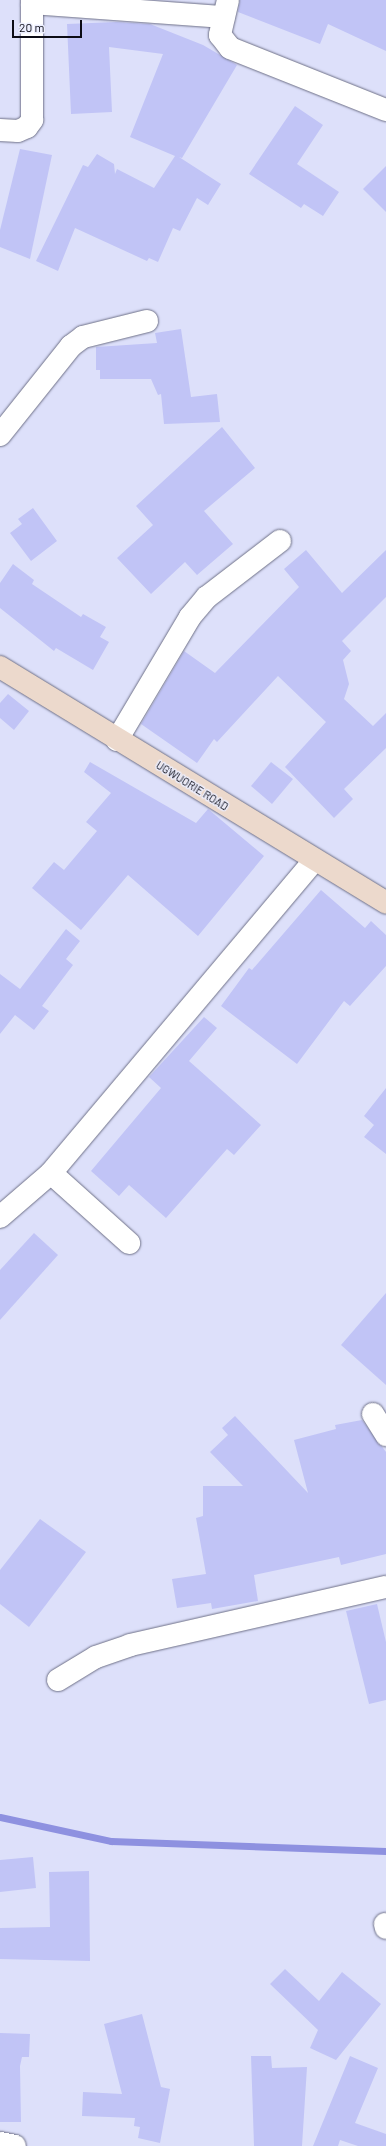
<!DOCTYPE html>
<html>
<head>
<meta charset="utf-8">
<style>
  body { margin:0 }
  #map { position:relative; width:386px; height:2146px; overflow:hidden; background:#dde0fa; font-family:Barlow,sans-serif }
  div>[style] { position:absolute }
  .stream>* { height:7px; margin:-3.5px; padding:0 3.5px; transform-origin:3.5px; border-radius:3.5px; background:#8e91e0 }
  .building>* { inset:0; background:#c1c4f6 }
  .roads { filter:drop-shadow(0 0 1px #6e7087) drop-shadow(0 0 1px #6e7087) }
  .street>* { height:22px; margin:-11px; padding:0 11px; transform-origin:11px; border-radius:11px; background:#fff }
  .secondary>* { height:22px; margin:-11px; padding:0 11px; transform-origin:11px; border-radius:11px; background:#ecd9cc }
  span { translate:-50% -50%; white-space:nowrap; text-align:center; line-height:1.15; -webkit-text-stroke:3px #eceefe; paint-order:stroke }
  .street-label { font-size:11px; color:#0c0c15 }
  .scale { position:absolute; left:12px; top:20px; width:70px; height:18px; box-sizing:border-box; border:2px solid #0c0c15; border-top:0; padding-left:5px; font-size:12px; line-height:14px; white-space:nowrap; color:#0c0c15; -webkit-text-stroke:3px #eceefe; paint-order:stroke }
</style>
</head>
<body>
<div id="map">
  <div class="stream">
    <div style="left:0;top:1817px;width:114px;rotate:12.2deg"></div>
    <div style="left:111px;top:1841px;width:275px;rotate:2.1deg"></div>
  </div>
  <div class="building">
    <div style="clip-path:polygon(240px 0,386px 0,386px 51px,328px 24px,320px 44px,238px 12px)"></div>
    <div style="clip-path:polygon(116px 22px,150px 24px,203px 45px,237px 65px,182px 158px,179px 157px,221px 184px,208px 205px,197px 198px,180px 231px,173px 228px,158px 262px,149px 258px,147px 261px,75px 228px,58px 271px,36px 261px,83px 165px,88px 167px,97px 154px,114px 164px,115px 174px,117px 169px,154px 188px,175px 156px,130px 137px,163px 54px,109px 47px,112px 112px,71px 114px,67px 24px)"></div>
    <div style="clip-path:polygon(295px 106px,323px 125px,297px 164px,339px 192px,323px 216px,304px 204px,301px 208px,249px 174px)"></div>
    <div style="clip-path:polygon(20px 149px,52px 155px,30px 259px,0 247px,0 230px)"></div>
    <div style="clip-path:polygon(386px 166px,386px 212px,363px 189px)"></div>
    <div style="clip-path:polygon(181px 329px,191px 397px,217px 394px,220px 422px,164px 424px,161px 394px,158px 395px,151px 379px,100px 379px,100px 370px,96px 370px,96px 347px,157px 343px,155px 333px)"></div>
    <div style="clip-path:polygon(222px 427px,255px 468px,204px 511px,233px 544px,197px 575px,185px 562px,151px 594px,117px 558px,153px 525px,136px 506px)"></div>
    <div style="clip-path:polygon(33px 508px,57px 541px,31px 561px,10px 533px,22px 524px,18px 519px)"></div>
    <div style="clip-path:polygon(306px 550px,342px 593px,386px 550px,386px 597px,342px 641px,351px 651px,343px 660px,349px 684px,344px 699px,373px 726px,386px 713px,386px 748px,344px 789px,353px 799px,334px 818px,285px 767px,326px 722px,278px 676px,217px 742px,214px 739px,197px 763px,141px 724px,184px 651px,215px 673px,299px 587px,284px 569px)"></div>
    <div style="clip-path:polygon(13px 564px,34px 580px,32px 584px,81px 617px,83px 614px,106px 627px,100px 637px,109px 642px,93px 670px,56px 648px,54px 651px,0 608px,0 583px)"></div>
    <div style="clip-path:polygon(8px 694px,29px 711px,14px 730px,0 718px,0 703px)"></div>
    <div style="clip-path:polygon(90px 762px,196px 823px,208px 809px,264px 856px,198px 936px,128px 875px,81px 930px,32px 888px,54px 862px,64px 870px,97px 831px,86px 822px,111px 793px,84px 772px)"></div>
    <div style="clip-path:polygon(271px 762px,293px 779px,272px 804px,251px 786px)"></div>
    <div style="clip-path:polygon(321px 890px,365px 928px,371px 921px,386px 935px,386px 966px,350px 1006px,344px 1001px,297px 1064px,221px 1006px,249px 968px,252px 970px)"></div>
    <div style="clip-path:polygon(66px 929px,80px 941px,66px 959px,73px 965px,42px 1006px,49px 1011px,34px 1030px,15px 1015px,0 1034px,0 974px,20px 989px)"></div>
    <div style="clip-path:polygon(204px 1017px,217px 1028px,189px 1061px,261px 1125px,234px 1155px,227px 1149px,166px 1218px,129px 1185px,119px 1196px,91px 1171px,161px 1088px,149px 1077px)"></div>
    <div style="clip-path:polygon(386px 1088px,386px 1154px,364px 1137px,374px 1125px,364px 1116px)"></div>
    <div style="clip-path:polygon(34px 1233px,58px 1255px,0 1320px,0 1270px)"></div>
    <div style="clip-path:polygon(386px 1293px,386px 1385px,341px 1345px)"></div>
    <div style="clip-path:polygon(235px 1416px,308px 1493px,294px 1440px,336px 1429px,335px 1425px,362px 1420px,386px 1452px,386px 1554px,341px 1565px,339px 1557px,254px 1575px,258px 1601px,212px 1609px,211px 1603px,177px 1608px,172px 1579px,206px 1574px,196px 1518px,203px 1516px,203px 1486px,243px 1486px,210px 1452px,228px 1435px,222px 1428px)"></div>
    <div style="clip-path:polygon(40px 1519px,86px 1552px,29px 1627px,0 1604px,0 1570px)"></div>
    <div style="clip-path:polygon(377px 1604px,386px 1642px,386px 1700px,369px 1704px,346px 1611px)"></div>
    <div style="clip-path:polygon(33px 1857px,36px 1888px,0 1892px,0 1860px)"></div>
    <div style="clip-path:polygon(89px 1871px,90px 1961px,0 1959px,0 1928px,50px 1927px,49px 1872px)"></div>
    <div style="clip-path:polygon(285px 1969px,319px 2001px,342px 1972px,381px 2004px,336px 2060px,310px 2048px,318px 2030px,270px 1984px)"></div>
    <div style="clip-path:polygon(142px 2014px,161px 2087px,170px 2089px,160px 2143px,138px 2138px,140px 2127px,134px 2126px,135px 2118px,82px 2116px,83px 2092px,122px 2094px,104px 2024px)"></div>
    <div style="clip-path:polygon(0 2033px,30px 2034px,29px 2057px,22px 2057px,20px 2066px,21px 2122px,0 2122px)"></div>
    <div style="clip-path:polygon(251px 2056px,271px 2056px,272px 2068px,307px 2067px,302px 2146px,254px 2146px)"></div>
    <div style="clip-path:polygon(350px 2056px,378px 2068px,355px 2123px,386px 2134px,386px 2146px,358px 2146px,340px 2140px,338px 2146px,313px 2146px)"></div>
  </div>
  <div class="roads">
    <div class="street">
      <div style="left:228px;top:0;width:36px;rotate:103deg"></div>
      <div style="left:220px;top:35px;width:16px;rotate:52deg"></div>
      <div style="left:230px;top:48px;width:168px;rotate:21.7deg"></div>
      <div style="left:32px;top:3px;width:192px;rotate:4.2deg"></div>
      <div style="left:0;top:130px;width:18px;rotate:3deg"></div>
      <div style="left:18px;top:131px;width:10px;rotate:-24deg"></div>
      <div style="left:27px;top:127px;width:9px;rotate:-54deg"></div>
      <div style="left:32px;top:120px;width:120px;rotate:-90deg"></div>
      <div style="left:0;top:435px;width:114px;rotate:-51.4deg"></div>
      <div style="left:71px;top:346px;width:15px;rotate:-37deg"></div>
      <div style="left:83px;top:337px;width:66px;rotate:-14deg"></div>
      <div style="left:117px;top:740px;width:143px;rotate:-59.3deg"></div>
      <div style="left:190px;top:617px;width:26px;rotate:-50deg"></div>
      <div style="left:207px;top:597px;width:92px;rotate:-37.5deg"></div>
      <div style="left:51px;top:1173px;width:105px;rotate:41.9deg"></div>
      <div style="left:0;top:1217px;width:67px;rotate:-40.8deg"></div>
      <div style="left:51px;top:1173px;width:408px;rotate:-49.9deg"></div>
      <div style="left:373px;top:1414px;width:25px;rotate:58deg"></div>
      <div style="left:58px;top:1680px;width:44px;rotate:-31.2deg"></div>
      <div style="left:96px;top:1657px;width:36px;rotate:-19deg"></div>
      <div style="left:130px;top:1645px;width:262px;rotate:-12.8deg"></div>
      <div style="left:385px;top:1924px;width:4px;rotate:76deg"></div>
      <div style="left:0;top:2143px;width:15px;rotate:11deg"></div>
    </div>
    <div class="secondary">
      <div style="left:0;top:667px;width:452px;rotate:31.4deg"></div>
    </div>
  </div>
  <div class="street-label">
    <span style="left:192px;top:786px;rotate:32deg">UGWUORIE ROAD</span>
  </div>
  <div class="scale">20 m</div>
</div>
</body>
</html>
